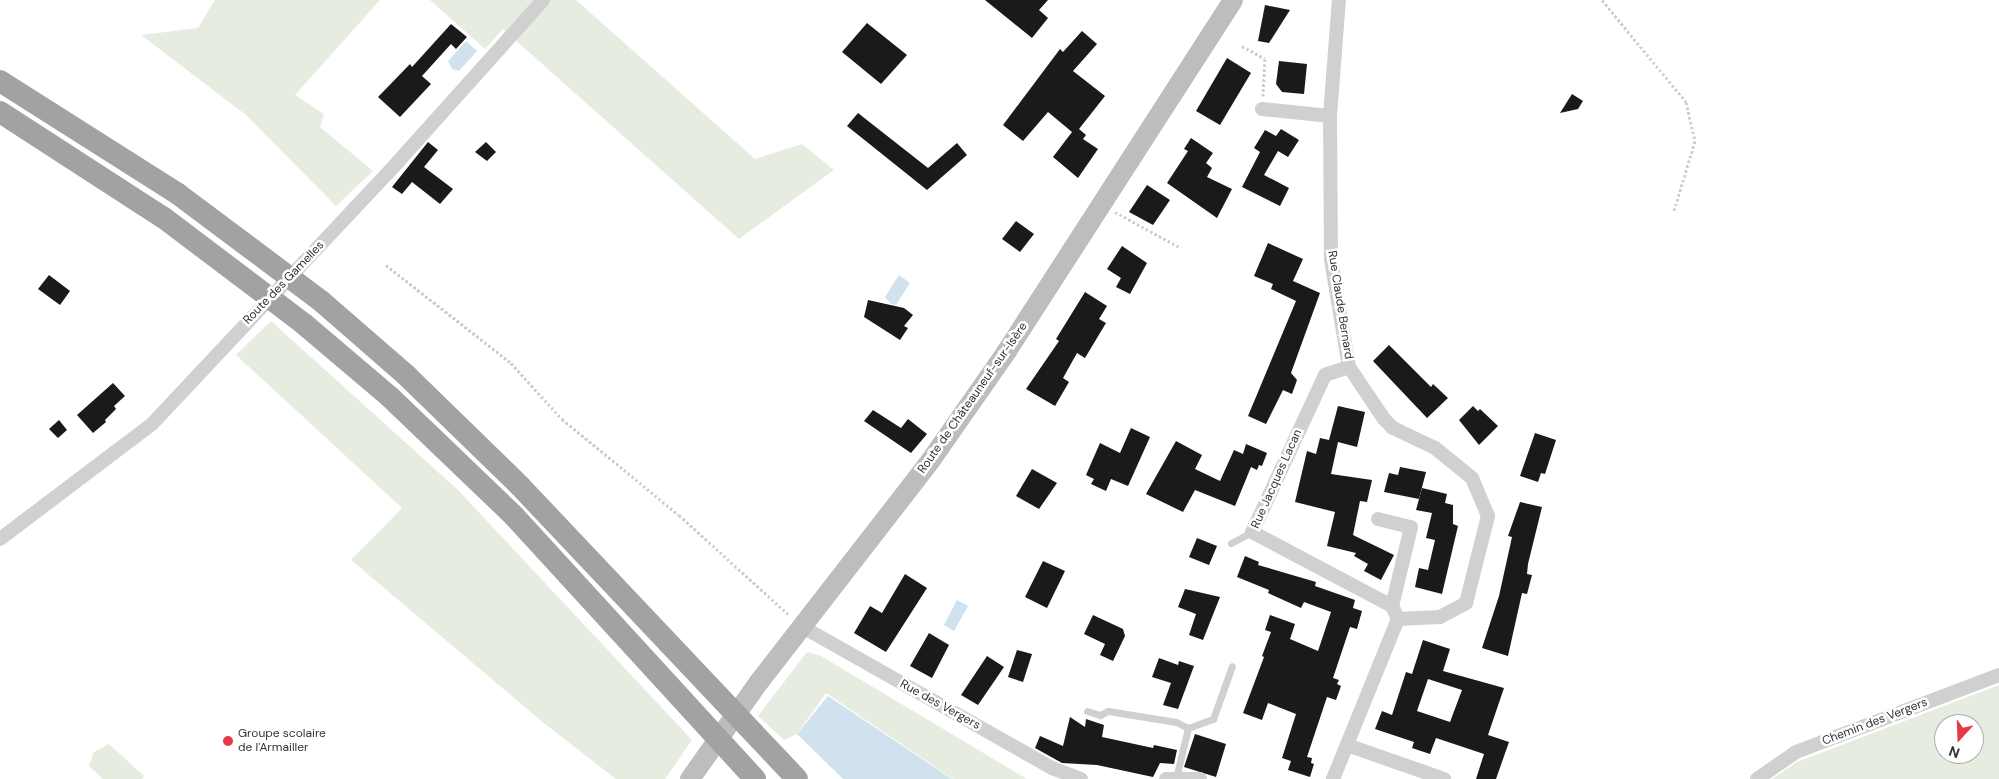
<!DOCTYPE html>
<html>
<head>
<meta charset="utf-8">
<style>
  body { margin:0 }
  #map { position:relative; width:1999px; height:779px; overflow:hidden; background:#fff; font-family:"DM Sans",sans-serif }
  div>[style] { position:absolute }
  .green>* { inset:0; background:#e6ecdf }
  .water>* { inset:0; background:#cfe2ee }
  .building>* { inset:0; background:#1a1a1a }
  .path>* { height:3px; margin-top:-1.5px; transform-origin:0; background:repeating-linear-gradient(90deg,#cdcdcd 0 2.5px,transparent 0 5px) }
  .service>* { height:7px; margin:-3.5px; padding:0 3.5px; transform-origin:3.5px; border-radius:3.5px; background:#d0d0d0 }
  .minor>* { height:14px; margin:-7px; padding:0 7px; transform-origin:7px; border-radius:7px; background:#d0d0d0 }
  .secondary>* { height:20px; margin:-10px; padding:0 10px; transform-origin:10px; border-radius:10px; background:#bdbdbd }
  .trunk>* { height:22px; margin:-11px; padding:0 11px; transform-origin:11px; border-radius:11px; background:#a2a2a2 }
  .dots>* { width:14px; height:14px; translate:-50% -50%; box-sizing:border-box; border:2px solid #fff; border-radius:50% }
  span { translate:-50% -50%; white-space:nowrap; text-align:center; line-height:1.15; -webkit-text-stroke:5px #fff; paint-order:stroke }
  .street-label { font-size:12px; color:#333 }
  .poi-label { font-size:12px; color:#333 }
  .left { translate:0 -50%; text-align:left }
  .north { position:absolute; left:1934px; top:714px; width:50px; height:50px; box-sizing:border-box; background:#fff; border:1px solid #adadad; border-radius:50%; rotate:200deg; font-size:14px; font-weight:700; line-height:20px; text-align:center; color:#333 }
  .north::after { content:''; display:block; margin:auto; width:18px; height:22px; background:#e63946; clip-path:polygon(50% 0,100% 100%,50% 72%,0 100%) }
</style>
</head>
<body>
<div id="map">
  <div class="green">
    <div style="clip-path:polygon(215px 0,380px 0,295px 95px,324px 114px,320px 127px,373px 171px,336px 206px,246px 115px,141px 35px,198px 28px)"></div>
    <div style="clip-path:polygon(430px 0,576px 0,755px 159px,802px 144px,834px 170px,739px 239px,503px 29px,485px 49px)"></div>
    <div style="clip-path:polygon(271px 321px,458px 490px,692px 740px,665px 779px,616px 779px,545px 724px,351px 560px,402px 508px,236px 355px)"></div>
    <div style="clip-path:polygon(807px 652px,821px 656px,1027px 779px,953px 779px,826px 693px,797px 734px,784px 740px,758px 716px)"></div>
    <div style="clip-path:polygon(evenodd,1999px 685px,1999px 779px,1772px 779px,1797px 762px,1999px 685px,1944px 724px,1974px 724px,1974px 754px,1944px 754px,1944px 724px)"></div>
    <div style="clip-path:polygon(109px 744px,144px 776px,142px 779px,103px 779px,89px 766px,94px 752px)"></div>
  </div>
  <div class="water">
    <div style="clip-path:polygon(466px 41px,477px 51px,459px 71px,452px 69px,448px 61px)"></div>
    <div style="clip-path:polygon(899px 275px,910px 283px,896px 305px,891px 304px,885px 297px)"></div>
    <div style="clip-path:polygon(957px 600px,968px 606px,954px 631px,944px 625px)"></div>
    <div style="clip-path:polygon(828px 696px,952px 779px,843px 779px,797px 734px)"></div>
  </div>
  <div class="building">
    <div style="clip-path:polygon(985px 0,1048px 0,1039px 10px,1048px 18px,1032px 38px)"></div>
    <div style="clip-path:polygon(1265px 5px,1290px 10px,1269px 43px,1258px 41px)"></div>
    <div style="clip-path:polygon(867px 23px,907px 55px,881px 84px,842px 52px)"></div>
    <div style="clip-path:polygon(451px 24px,467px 37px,456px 49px,451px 44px,422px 76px,431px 84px,400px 117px,378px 97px,410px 64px,412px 67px)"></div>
    <div style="clip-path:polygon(1082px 31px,1097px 44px,1073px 71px,1105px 96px,1079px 129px,1086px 135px,1083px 139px,1098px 149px,1078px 178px,1053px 157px,1072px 132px,1048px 112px,1023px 141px,1003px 125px,1060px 49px,1063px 52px)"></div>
    <div style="clip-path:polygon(1227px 58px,1251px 73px,1220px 125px,1196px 111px)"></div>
    <div style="clip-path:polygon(1279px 61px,1307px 64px,1304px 94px,1282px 92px,1276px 84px)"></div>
    <div style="clip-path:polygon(1572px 94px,1583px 101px,1578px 109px,1560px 113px)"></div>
    <div style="clip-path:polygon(858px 113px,928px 168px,957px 143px,967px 155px,927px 190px,847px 126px)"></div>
    <div style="clip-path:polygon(1281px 129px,1299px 140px,1288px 157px,1278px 151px,1264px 175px,1289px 188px,1280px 206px,1242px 187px,1260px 152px,1254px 148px,1265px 130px,1276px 136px)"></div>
    <div style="clip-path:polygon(1191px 138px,1213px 153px,1206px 163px,1212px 168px,1207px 177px,1232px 189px,1217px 218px,1167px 183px,1188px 151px,1184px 149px)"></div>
    <div style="clip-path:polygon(428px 142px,438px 150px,424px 167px,453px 189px,440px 204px,412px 182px,402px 194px,392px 187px)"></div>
    <div style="clip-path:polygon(486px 142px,496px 152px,487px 161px,475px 152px)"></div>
    <div style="clip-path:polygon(1147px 185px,1170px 200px,1153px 225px,1129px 212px)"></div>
    <div style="clip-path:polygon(1016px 221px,1034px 234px,1020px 252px,1002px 239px)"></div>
    <div style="clip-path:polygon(1268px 243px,1303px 259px,1293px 281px,1320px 293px,1291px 373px,1297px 380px,1292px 394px,1283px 390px,1266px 424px,1248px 416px,1296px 301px,1271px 289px,1273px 284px,1254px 276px)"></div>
    <div style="clip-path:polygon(1122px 246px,1147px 263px,1130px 294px,1116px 287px,1121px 278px,1107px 269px)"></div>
    <div style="clip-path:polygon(49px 275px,70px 291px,60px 305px,38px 289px)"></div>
    <div style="clip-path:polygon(1085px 292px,1107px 306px,1099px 319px,1106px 323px,1085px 358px,1077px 353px,1063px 378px,1069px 382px,1055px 406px,1026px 389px,1059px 341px,1056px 339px)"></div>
    <div style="clip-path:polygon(868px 300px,904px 308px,913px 315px,904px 326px,908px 328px,900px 340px,864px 317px)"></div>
    <div style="clip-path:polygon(1389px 345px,1431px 387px,1433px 384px,1448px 398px,1427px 418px,1373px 361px)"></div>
    <div style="clip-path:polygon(113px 383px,125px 396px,114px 406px,116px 409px,105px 420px,106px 422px,93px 433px,77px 415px)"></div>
    <div style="clip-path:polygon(1338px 406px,1365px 412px,1357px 447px,1338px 442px,1331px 474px,1372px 480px,1367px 502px,1360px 501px,1353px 535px,1394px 555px,1381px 580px,1364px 571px,1368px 564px,1354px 556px,1356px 553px,1327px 546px,1335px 512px,1295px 502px,1307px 451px,1316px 454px,1320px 438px,1329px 440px)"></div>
    <div style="clip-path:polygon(1473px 406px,1478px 411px,1480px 409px,1498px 426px,1479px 445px,1459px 420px)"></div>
    <div style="clip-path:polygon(873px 410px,901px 428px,908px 419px,927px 434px,911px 453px,864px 421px)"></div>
    <div style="clip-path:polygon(59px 420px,67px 430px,58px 438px,49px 429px)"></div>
    <div style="clip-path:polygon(1131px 428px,1150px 437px,1128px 486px,1111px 479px,1106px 491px,1091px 484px,1094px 479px,1086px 475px,1100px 443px,1120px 453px)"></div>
    <div style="clip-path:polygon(1535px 433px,1556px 440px,1545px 474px,1541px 473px,1538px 482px,1520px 476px)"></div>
    <div style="clip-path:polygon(1176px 441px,1202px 455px,1195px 469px,1220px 481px,1234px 450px,1243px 454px,1246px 444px,1267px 453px,1262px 466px,1259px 465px,1257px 470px,1251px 467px,1235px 506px,1195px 490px,1183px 512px,1146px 494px)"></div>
    <div style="clip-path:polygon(1400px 467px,1426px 472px,1419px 499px,1384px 492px,1389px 473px,1398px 475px)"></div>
    <div style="clip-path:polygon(1032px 469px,1057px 483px,1039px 509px,1016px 496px)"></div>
    <div style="clip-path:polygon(1422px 488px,1447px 494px,1445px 503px,1453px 505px,1453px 524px,1458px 526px,1442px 594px,1415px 587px,1419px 568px,1428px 570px,1435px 540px,1426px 538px,1432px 513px,1416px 510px)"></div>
    <div style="clip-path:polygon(1520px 502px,1542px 507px,1528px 564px,1527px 574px,1532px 575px,1527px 594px,1522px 593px,1508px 656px,1482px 648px,1499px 596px,1512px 537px,1508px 536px)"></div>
    <div style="clip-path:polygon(1197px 538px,1217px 546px,1209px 565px,1189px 557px)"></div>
    <div style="clip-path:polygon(1245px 556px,1259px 562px,1258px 565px,1316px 582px,1315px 586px,1355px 600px,1353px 608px,1362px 611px,1357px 629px,1350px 627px,1333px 678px,1339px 680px,1337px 684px,1341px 686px,1336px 700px,1327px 697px,1307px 757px,1312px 758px,1311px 763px,1314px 764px,1310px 777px,1288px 770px,1291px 761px,1282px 758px,1296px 714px,1268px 703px,1262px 720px,1243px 713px,1264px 657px,1262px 656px,1271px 632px,1265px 630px,1270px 615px,1295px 624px,1290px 639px,1318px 651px,1331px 612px,1304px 602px,1301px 608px,1268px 593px,1269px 590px,1237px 577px)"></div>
    <div style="clip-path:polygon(1043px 561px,1065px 571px,1047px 608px,1025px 597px)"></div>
    <div style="clip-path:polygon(905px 574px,927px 588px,886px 652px,854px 633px,870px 606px,882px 613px)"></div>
    <div style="clip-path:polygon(1185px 589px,1220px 597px,1203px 640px,1189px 635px,1196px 614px,1178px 607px)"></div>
    <div style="clip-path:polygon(1093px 615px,1123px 629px,1125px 636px,1113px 661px,1100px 655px,1105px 644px,1084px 634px)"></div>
    <div style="clip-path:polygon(929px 633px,949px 645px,932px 678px,910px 666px)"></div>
    <div style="clip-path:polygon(evenodd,1423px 640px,1450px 649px,1443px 671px,1504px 688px,1488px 735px,1509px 742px,1496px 779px,1476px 779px,1484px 754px,1436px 738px,1430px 754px,1412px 748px,1414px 742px,1375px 729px,1382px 711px,1392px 715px,1406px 672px,1412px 674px,1423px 640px,1428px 679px,1462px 690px,1450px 722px,1417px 711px,1428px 679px)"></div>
    <div style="clip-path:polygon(1017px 650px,1032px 654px,1023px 682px,1008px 677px)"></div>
    <div style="clip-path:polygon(987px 656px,1004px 667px,978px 705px,961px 695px)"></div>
    <div style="clip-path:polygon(1159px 658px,1178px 665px,1179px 661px,1194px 666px,1178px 709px,1163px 705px,1171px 683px,1152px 677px)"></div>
    <div style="clip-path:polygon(1070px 717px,1085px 727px,1086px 719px,1104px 725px,1102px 737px,1153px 748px,1154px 745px,1177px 750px,1174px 764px,1160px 763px,1153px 777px,1097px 765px,1062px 763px,1035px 748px,1040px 736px,1063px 746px)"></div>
    <div style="clip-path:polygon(1195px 734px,1226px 744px,1216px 777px,1184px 767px)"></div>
  </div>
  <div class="path">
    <div style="left:1602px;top:0;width:132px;rotate:50.5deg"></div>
    <div style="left:1686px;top:102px;width:40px;rotate:77deg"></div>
    <div style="left:1695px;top:141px;width:73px;rotate:106.7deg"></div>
    <div style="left:1242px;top:46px;width:26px;rotate:29deg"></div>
    <div style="left:1265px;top:59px;width:37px;rotate:93deg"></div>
    <div style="left:1115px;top:212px;width:75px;rotate:28.6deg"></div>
    <div style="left:386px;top:265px;width:159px;rotate:38.1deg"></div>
    <div style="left:511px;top:363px;width:76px;rotate:47.7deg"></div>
    <div style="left:562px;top:419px;width:151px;rotate:39.4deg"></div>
    <div style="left:679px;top:515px;width:150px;rotate:42.3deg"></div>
  </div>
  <div class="service">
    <div style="left:1231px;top:543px;width:24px;rotate:-28deg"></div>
    <div style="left:1087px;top:711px;width:14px;rotate:17deg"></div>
    <div style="left:1100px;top:715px;width:9px;rotate:-27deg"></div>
    <div style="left:1108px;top:711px;width:69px;rotate:9.2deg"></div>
    <div style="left:1176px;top:722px;width:13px;rotate:27deg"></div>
    <div style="left:1176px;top:778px;width:51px;rotate:-76.5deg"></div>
    <div style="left:1188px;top:728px;width:27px;rotate:-20deg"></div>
    <div style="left:1213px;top:719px;width:56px;rotate:-70.3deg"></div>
  </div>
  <div class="minor">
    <div style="left:1262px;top:109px;width:68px;rotate:5.9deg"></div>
    <div style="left:1349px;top:367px;width:25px;rotate:162deg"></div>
    <div style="left:1325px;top:375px;width:173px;rotate:114.9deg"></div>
    <div style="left:1252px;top:532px;width:158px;rotate:27.9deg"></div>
    <div style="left:1392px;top:606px;width:14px;rotate:65deg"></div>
    <div style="left:1378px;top:519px;width:34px;rotate:14deg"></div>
    <div style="left:1411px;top:527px;width:81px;rotate:103.5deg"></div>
    <div style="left:0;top:539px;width:191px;rotate:-37.1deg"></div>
    <div style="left:152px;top:424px;width:343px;rotate:-46.8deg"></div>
    <div style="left:387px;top:174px;width:234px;rotate:-48.1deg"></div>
    <div style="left:801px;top:626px;width:288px;rotate:29.5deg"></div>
    <div style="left:1052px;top:768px;width:31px;rotate:21deg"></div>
    <div style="left:1347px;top:745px;width:103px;rotate:19.3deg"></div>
    <div style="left:1166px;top:779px;width:34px"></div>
    <div style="left:1333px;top:779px;width:173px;rotate:-67.9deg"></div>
    <div style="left:1398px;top:619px;width:42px;rotate:-2.7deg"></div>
    <div style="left:1440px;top:617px;width:30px;rotate:-28deg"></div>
    <div style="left:1466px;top:603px;width:90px;rotate:-75.8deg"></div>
    <div style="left:1488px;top:516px;width:41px;rotate:-112.8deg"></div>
    <div style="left:1472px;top:478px;width:48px;rotate:-141deg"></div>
    <div style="left:1435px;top:448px;width:47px;rotate:-154.5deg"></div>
    <div style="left:1393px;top:428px;width:13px;rotate:-135deg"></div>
    <div style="left:1384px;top:419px;width:63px;rotate:-123.9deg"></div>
    <div style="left:1349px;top:367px;width:109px;rotate:-99.5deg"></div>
    <div style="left:1331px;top:259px;width:143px;rotate:-90.4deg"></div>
    <div style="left:1330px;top:116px;width:116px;rotate:-85.6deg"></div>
    <div style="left:1757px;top:779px;width:47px;rotate:-34.7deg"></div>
    <div style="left:1796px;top:752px;width:217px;rotate:-20.8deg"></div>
  </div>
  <div class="secondary">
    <div style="left:690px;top:779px;width:119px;rotate:-54.6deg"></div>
    <div style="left:759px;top:682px;width:281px;rotate:-52.2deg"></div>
    <div style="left:931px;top:460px;width:133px;rotate:-55.1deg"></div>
    <div style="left:1007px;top:351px;width:417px;rotate:-57.2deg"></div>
  </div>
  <div class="trunk">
    <div style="left:0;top:81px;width:211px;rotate:32.4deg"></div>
    <div style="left:178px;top:194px;width:179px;rotate:36.8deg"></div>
    <div style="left:321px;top:301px;width:113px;rotate:41deg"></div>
    <div style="left:406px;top:375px;width:159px;rotate:44.2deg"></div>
    <div style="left:520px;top:486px;width:403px;rotate:46.6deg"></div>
    <div style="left:0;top:112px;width:195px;rotate:32.9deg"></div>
    <div style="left:164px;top:218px;width:176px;rotate:37.1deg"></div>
    <div style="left:304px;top:324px;width:113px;rotate:40.3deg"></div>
    <div style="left:390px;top:397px;width:172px;rotate:43.8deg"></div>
    <div style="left:514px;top:516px;width:357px;rotate:47.5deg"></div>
  </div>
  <div class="dots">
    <div style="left:228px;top:741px;background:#e63946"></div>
  </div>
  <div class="street-label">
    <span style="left:284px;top:283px;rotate:-46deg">Route des Gamelles</span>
    <span style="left:1340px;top:305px;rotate:81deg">Rue Claude Bernard</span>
    <span style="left:973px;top:398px;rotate:-55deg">Route de Châteauneuf-sur-Isère</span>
    <span style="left:1277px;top:479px;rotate:-66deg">Rue Jacques Lacan</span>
    <span style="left:940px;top:705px;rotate:29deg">Rue des Vergers</span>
    <span style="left:1875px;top:722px;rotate:-21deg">Chemin des Vergers</span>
  </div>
  <div class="poi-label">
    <span class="left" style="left:238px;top:741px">Groupe scolaire<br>de l'Armailler</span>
  </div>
  <div class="north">N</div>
</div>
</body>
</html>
